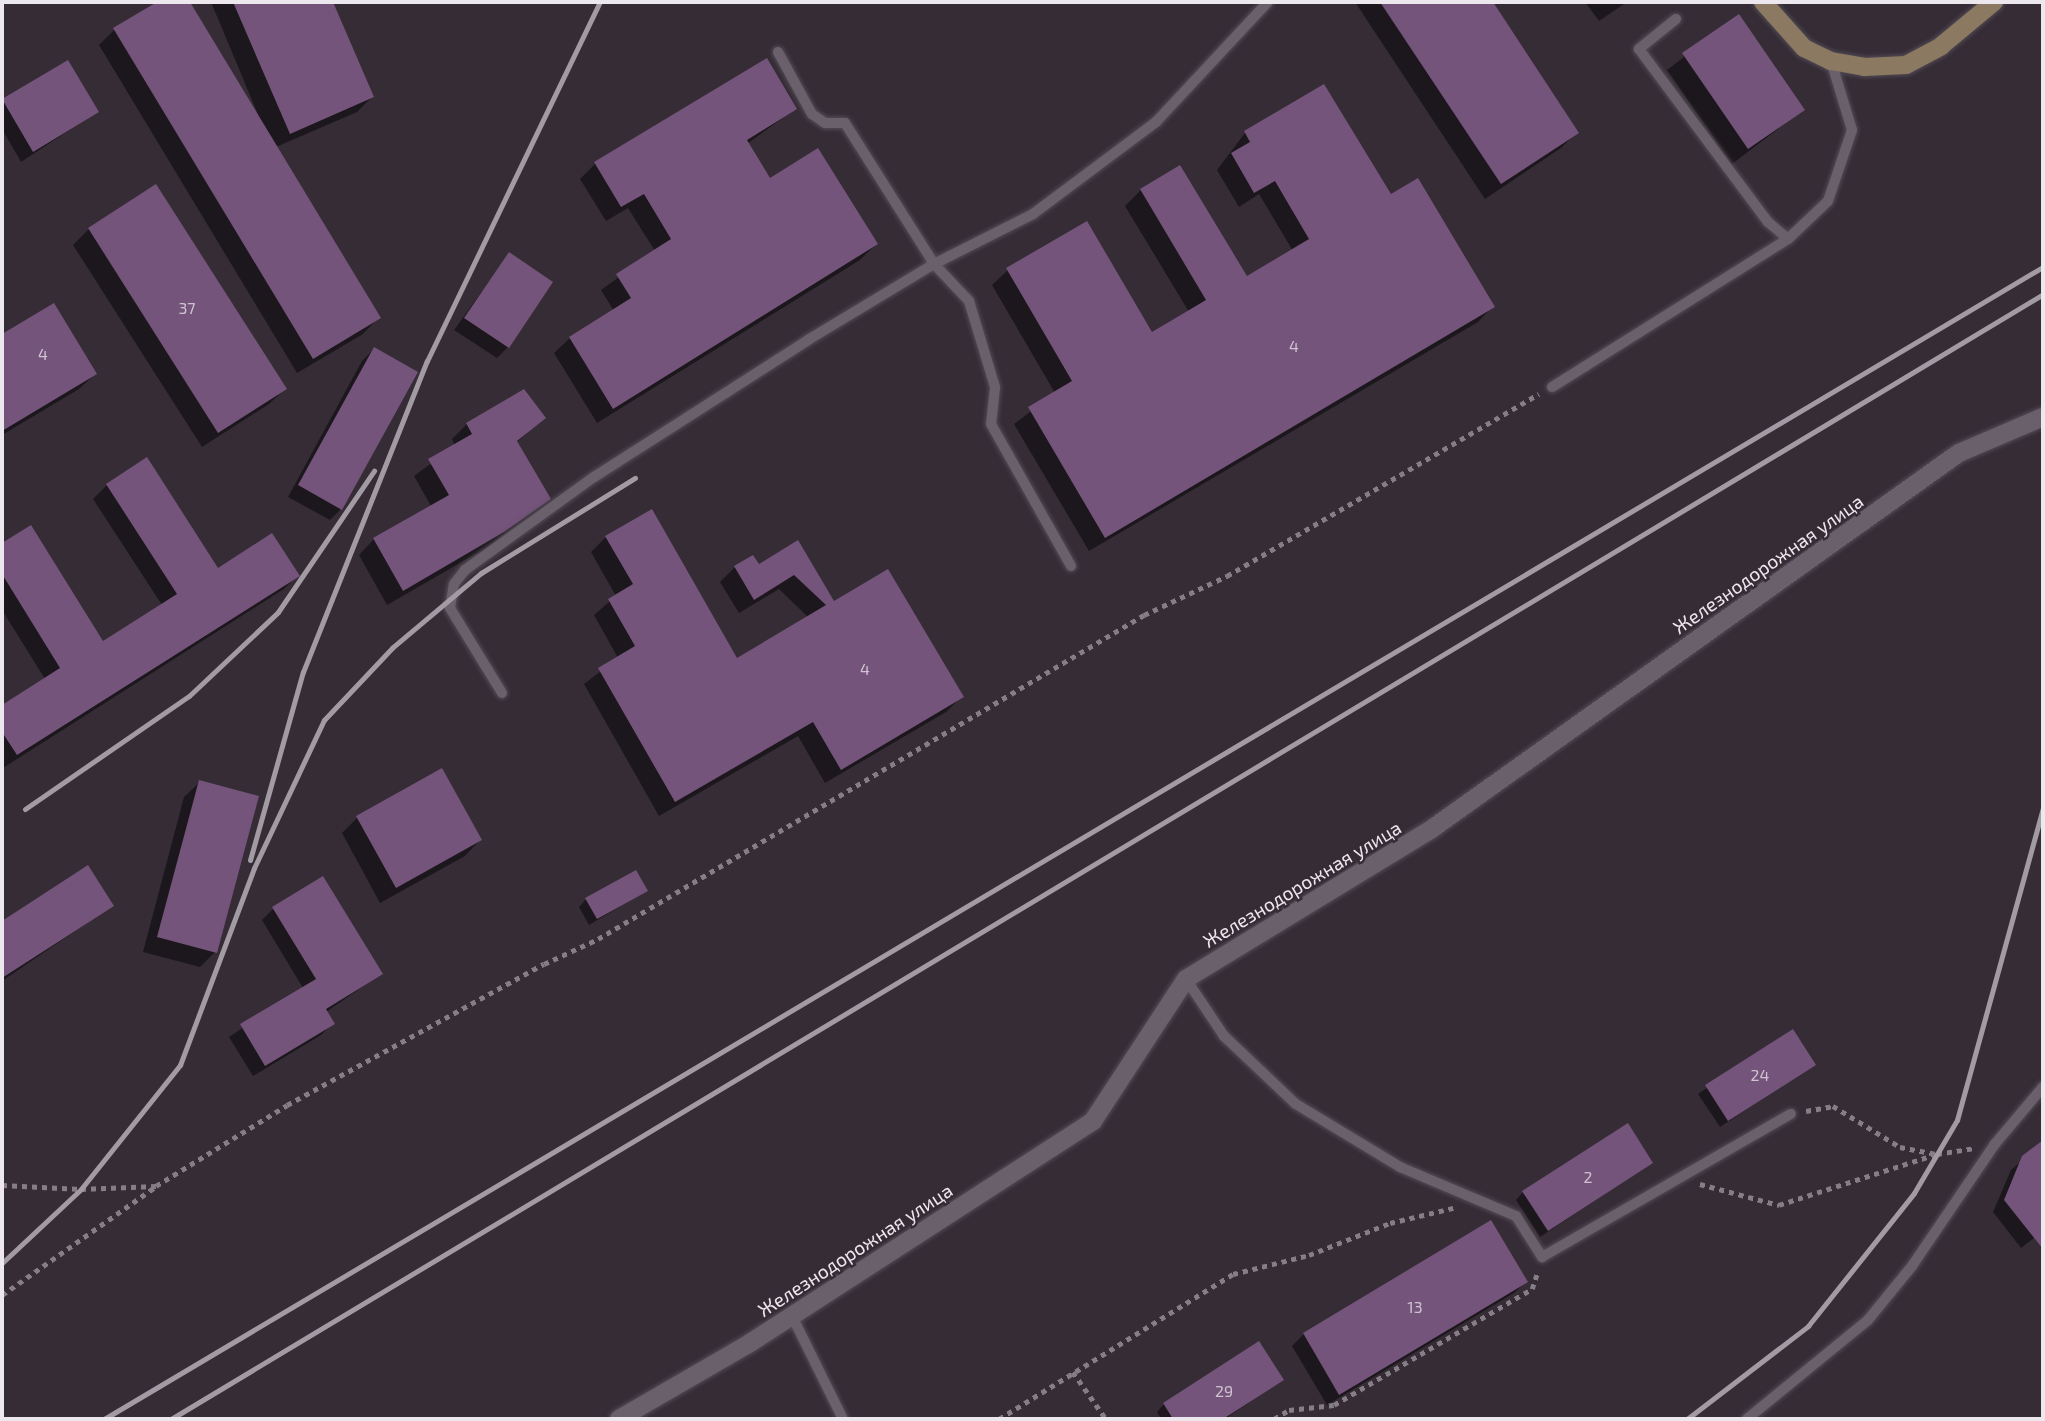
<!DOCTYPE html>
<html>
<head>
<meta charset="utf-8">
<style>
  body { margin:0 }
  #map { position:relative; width:2045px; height:1421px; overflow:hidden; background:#352c36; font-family:"Exo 2",sans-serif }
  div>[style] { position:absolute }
  .shadow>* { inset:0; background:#0007 }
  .building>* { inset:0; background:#75547b }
  .path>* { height:4.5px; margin-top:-2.25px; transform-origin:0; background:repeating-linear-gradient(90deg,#857e86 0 5px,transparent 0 10px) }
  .roads { filter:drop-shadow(0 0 2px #524b54) drop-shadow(0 0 2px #524b54) }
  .lane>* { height:10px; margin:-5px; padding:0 5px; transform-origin:5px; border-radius:5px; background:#6a606c }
  .street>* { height:18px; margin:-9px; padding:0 9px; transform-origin:9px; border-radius:9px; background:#6a606c }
  .secondary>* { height:18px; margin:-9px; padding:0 9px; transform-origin:9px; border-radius:9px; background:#8b7a61 }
  .rail>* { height:5px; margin:-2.5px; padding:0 2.5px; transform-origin:2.5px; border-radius:2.5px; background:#a29ba3 }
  span { translate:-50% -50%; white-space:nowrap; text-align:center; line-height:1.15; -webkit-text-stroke:5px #352c36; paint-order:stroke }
  .number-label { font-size:16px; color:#cfc2d1 }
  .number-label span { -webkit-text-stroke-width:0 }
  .street-label { font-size:19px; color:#ede7ee }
  .frame { position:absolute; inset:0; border:4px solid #ede7ee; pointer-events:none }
</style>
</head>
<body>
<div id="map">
  <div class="shadow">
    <div style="clip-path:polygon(161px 2px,188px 2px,262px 124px,211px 2px,331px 2px,372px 97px,357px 112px,276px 147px,378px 318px,363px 334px,297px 373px,99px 45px,114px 30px)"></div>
    <div style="clip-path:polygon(1355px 2px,1491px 2px,1577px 132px,1561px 148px,1485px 199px)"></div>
    <div style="clip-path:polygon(1585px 2px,1627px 2px,1599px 21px)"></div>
    <div style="clip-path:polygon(1738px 16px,1803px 110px,1732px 164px,1667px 70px)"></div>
    <div style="clip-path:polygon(1324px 86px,1390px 196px,1493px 306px,1478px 322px,1089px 551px,1014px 424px,1055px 393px,992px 285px,1008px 270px,1151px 335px,1189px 312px,1125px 206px,1141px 190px,1180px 167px,1246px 279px,1293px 251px,1259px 194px,1239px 207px,1217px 170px,1245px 133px)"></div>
    <div style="clip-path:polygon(2px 102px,3px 101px,97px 112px,21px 162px,2px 129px)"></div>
    <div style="clip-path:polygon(795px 109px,747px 144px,769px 180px,876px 244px,860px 260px,597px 423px,554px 353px,570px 338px,614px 311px,601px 290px,655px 251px,628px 208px,606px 221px,580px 179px,595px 164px)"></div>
    <div style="clip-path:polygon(156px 186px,285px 389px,269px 404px,202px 447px,73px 245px,89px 229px)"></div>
    <div style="clip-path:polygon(509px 254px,508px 347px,497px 358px,454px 330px)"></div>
    <div style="clip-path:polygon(54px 305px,95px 374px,79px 389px,2px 435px,2px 336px)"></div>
    <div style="clip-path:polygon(374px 349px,341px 509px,330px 520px,288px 497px,362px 361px)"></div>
    <div style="clip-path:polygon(544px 418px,516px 443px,548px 498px,486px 548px,387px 605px,359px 555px,374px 539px,431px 506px,414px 476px,455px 446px,452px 439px,467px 424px)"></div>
    <div style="clip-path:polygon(107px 485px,217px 570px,298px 575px,284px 589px,3px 768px,2px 707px,45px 679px,2px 610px,2px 545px,30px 527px,102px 643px,162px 605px,93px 499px)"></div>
    <div style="clip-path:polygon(606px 537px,736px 660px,809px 618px,779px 589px,739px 613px,720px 582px,735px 567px,758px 566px,797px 543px,834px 603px,961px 697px,946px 712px,825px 783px,798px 736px,659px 816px,584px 684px,618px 658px,594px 615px,616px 596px,591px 552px)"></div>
    <div style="clip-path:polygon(200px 782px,215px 952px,200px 967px,143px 952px,184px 797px)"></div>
    <div style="clip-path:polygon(357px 818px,480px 840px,465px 856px,380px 903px,342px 833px)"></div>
    <div style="clip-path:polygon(88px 868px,112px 906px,2px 981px,2px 923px)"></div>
    <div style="clip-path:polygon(646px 891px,589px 925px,579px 907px,586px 899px)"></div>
    <div style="clip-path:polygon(273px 909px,381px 974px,326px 1012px,333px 1023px,321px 1035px,253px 1076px,229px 1037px,303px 988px,262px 920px)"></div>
    <div style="clip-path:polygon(1792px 1031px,1814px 1065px,1720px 1127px,1698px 1094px)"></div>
    <div style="clip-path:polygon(2043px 1142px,2043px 1231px,2021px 1248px,1993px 1212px,2011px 1170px)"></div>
    <div style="clip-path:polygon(1651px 1163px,1540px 1237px,1516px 1200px,1523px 1192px)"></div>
    <div style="clip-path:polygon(1490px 1223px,1526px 1282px,1514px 1293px,1327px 1405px,1292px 1346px,1304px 1334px)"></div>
    <div style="clip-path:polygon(1282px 1380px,1225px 1419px,1161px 1419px,1157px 1412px,1164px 1404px)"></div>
  </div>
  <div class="building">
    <div style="clip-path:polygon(157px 2px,190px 2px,381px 318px,313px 359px,113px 28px)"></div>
    <div style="clip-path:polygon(233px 2px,333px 2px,374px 97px,290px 134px)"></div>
    <div style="clip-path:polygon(1380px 2px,1493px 2px,1579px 133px,1501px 184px)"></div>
    <div style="clip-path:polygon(1739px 14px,1805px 110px,1748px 149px,1682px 53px)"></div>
    <div style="clip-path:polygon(767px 58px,797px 109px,747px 140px,770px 178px,818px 148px,878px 244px,613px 409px,569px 337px,631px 298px,616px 274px,671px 239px,644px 194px,621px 207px,594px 162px)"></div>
    <div style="clip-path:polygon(68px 60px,99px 112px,33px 152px,2px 99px)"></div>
    <div style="clip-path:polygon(1324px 84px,1391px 194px,1418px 178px,1495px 307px,1105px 538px,1028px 407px,1072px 381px,1006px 268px,1087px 221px,1152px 332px,1206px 300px,1140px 189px,1180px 165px,1247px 276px,1309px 239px,1275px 181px,1254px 193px,1231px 153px,1250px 142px,1244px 131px)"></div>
    <div style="clip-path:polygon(156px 184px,287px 389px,218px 433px,88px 228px)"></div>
    <div style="clip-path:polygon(509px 252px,553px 282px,509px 348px,464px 318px)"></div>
    <div style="clip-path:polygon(54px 303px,97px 374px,2px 431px,2px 334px)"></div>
    <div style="clip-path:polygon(374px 347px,418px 372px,342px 510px,298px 485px)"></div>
    <div style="clip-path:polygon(524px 389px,546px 418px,517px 441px,551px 499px,504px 532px,403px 591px,373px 538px,449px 495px,428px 459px,472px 434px,466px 423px)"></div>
    <div style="clip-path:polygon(147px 457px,218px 568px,272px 533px,300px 576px,17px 755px,2px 732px,2px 705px,60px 668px,2px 574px,2px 543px,31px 525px,103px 641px,177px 594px,106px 484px)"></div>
    <div style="clip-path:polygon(652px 509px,737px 658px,826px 605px,794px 575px,754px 600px,734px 566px,753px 555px,759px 564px,798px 540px,834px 601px,888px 569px,964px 697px,841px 770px,813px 722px,675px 802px,598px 668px,635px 646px,608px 599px,633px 584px,605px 536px)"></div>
    <div style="clip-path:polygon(442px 768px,482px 840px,396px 888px,356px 816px)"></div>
    <div style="clip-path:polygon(199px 780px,259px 796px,217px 953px,157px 937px)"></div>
    <div style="clip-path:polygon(88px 865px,114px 906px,2px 978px,2px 921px)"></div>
    <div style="clip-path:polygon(636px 870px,648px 891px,597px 919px,585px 898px)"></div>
    <div style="clip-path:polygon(323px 876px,383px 974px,326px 1009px,335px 1024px,265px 1066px,240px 1024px,316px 979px,272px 907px)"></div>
    <div style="clip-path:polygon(1793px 1029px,1816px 1065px,1728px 1121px,1705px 1085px)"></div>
    <div style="clip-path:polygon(1628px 1123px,1653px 1163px,1548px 1231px,1522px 1191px)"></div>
    <div style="clip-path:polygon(2043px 1140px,2043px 1249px,2004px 1200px,2022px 1156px)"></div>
    <div style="clip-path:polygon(1491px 1220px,1528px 1282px,1339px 1395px,1303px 1333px)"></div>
    <div style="clip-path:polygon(1259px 1341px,1284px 1380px,1223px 1419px,1173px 1419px,1163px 1403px)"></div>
  </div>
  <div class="path">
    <div style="left:1806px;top:1111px;width:27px;rotate:-10deg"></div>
    <div style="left:1833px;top:1106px;width:79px;rotate:31.5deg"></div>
    <div style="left:1900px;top:1147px;width:38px;rotate:11deg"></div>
    <div style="left:1937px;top:1154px;width:36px;rotate:-9deg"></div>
    <div style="left:1700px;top:1184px;width:82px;rotate:14.9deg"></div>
    <div style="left:1779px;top:1205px;width:166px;rotate:-17.9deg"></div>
    <div style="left:2px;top:1185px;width:79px;rotate:2.9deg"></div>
    <div style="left:81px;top:1189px;width:75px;rotate:-2.3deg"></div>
    <div style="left:156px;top:1186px;width:154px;rotate:-31.7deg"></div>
    <div style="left:287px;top:1105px;width:293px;rotate:-28.8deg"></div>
    <div style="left:544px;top:964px;width:60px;rotate:-24.8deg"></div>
    <div style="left:598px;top:939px;width:635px;rotate:-30.69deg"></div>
    <div style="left:1144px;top:615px;width:92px;rotate:-25.2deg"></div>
    <div style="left:1227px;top:576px;width:361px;rotate:-30.3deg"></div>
    <div style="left:2px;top:1295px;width:187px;rotate:-35.2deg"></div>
    <div style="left:1073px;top:1372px;width:57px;rotate:54.9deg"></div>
    <div style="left:999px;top:1419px;width:275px;rotate:-31.8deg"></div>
    <div style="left:1233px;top:1274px;width:78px;rotate:-14deg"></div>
    <div style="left:1309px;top:1255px;width:87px;rotate:-21.6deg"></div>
    <div style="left:1390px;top:1223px;width:65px;rotate:-13.4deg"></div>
    <div style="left:1274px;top:1419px;width:17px;rotate:-31deg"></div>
    <div style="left:1289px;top:1410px;width:45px;rotate:-6.3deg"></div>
    <div style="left:1334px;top:1405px;width:229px;rotate:-30.4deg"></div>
    <div style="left:1532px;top:1289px;width:19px;rotate:-72deg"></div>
  </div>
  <div class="roads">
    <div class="lane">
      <div style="left:1676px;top:19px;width:48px;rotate:141deg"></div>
      <div style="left:1639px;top:49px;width:216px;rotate:53.3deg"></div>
      <div style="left:1768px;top:222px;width:26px;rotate:40deg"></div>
      <div style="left:778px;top:52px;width:71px;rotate:61.3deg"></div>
      <div style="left:812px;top:114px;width:16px;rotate:35deg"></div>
      <div style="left:825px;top:123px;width:20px"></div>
      <div style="left:845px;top:123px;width:167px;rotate:57.7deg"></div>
      <div style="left:934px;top:264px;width:51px;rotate:46.6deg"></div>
      <div style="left:969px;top:301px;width:90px;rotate:73.2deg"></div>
      <div style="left:995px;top:387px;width:37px;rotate:96deg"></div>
      <div style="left:991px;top:424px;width:163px;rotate:60.6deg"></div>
      <div style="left:1552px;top:387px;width:279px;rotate:-32.1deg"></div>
      <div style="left:1788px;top:239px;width:55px;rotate:-43.5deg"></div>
      <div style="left:1828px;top:201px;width:75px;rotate:-71.3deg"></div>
      <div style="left:1852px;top:130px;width:72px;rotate:-106.9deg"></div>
      <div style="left:502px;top:693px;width:100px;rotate:-121.5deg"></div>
      <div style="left:450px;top:608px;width:24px;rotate:-81deg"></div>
      <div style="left:454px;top:584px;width:18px;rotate:-52deg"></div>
      <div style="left:465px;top:570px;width:159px;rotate:-35.8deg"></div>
      <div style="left:594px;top:477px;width:254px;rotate:-32.6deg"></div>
      <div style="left:808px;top:340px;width:147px;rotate:-31.1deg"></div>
      <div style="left:934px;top:264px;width:111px;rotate:-26.8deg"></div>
      <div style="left:1033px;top:214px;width:154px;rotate:-36.8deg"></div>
      <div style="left:1156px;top:122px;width:164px;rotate:-47deg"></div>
      <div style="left:1186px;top:979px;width:69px;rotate:56.3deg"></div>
      <div style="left:1224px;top:1036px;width:99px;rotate:43.4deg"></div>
      <div style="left:1296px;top:1104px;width:122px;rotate:31.2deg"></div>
      <div style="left:1400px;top:1167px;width:126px;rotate:22.9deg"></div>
      <div style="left:1516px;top:1216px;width:49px;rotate:57.6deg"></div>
      <div style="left:1542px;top:1257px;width:287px;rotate:-29.9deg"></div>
      <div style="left:792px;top:1316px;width:115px;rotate:63.7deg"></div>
      <div style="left:1747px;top:1419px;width:156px;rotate:-39.3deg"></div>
      <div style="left:1868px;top:1320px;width:70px;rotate:-50.8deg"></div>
      <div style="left:1912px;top:1266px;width:148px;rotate:-55.8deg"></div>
      <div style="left:1995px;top:1144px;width:75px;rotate:-49.9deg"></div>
    </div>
    <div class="street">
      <div style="left:619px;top:1419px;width:151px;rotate:-30.1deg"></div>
      <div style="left:750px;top:1343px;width:409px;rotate:-32.9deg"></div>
      <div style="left:1093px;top:1121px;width:170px;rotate:-56.8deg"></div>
      <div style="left:1186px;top:979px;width:289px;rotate:-31.4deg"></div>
      <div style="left:1433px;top:828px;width:646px;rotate:-35.49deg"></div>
      <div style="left:1959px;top:453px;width:91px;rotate:-23.2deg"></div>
    </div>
    <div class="secondary">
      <div style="left:1763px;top:2px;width:62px;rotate:48.3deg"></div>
      <div style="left:1804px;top:48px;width:30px;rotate:26deg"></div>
      <div style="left:1831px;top:61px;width:34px;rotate:10deg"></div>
      <div style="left:1864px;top:67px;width:42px;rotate:-2.7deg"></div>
      <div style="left:1906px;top:65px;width:40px;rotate:-28deg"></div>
      <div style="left:1941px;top:46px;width:69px;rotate:-39.7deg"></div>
    </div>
  </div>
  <div class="rail">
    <div style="left:25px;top:809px;width:199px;rotate:-34.6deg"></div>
    <div style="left:189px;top:696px;width:122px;rotate:-43.3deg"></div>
    <div style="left:278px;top:612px;width:171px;rotate:-55.8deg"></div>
    <div style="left:250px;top:860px;width:195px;rotate:-74.3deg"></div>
    <div style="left:303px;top:672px;width:335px;rotate:-68.3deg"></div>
    <div style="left:427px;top:361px;width:399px;rotate:-64.3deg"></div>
    <div style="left:2px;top:1263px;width:108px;rotate:-43.1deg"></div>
    <div style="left:81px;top:1189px;width:159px;rotate:-51.4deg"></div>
    <div style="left:180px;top:1065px;width:210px;rotate:-69.4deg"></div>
    <div style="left:254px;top:868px;width:164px;rotate:-64.7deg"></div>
    <div style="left:324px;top:720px;width:100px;rotate:-46.6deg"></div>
    <div style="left:393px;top:647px;width:115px;rotate:-40.1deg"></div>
    <div style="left:481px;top:573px;width:181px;rotate:-31.7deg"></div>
    <div style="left:104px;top:1419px;width:2255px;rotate:-30.72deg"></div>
    <div style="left:171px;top:1419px;width:2184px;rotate:-31deg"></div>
    <div style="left:1687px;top:1419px;width:153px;rotate:-37.5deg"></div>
    <div style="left:1808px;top:1326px;width:170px;rotate:-51.4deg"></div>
    <div style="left:1914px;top:1193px;width:85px;rotate:-59.5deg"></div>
    <div style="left:1957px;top:1120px;width:325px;rotate:-74.6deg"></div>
  </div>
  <div class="number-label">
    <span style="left:187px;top:308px">37</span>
    <span style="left:1294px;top:346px">4</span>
    <span style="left:43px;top:354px">4</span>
    <span style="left:865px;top:669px">4</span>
    <span style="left:1760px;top:1075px">24</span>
    <span style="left:1588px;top:1177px">2</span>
    <span style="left:1415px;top:1307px">13</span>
    <span style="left:1224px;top:1391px">29</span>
  </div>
  <div class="street-label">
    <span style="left:1768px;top:564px;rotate:-35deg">Железнодорожная улица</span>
    <span style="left:1302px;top:884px;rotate:-31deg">Железнодорожная улица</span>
    <span style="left:855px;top:1250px;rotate:-33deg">Железнодорожная улица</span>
  </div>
  <div class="frame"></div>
</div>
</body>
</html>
